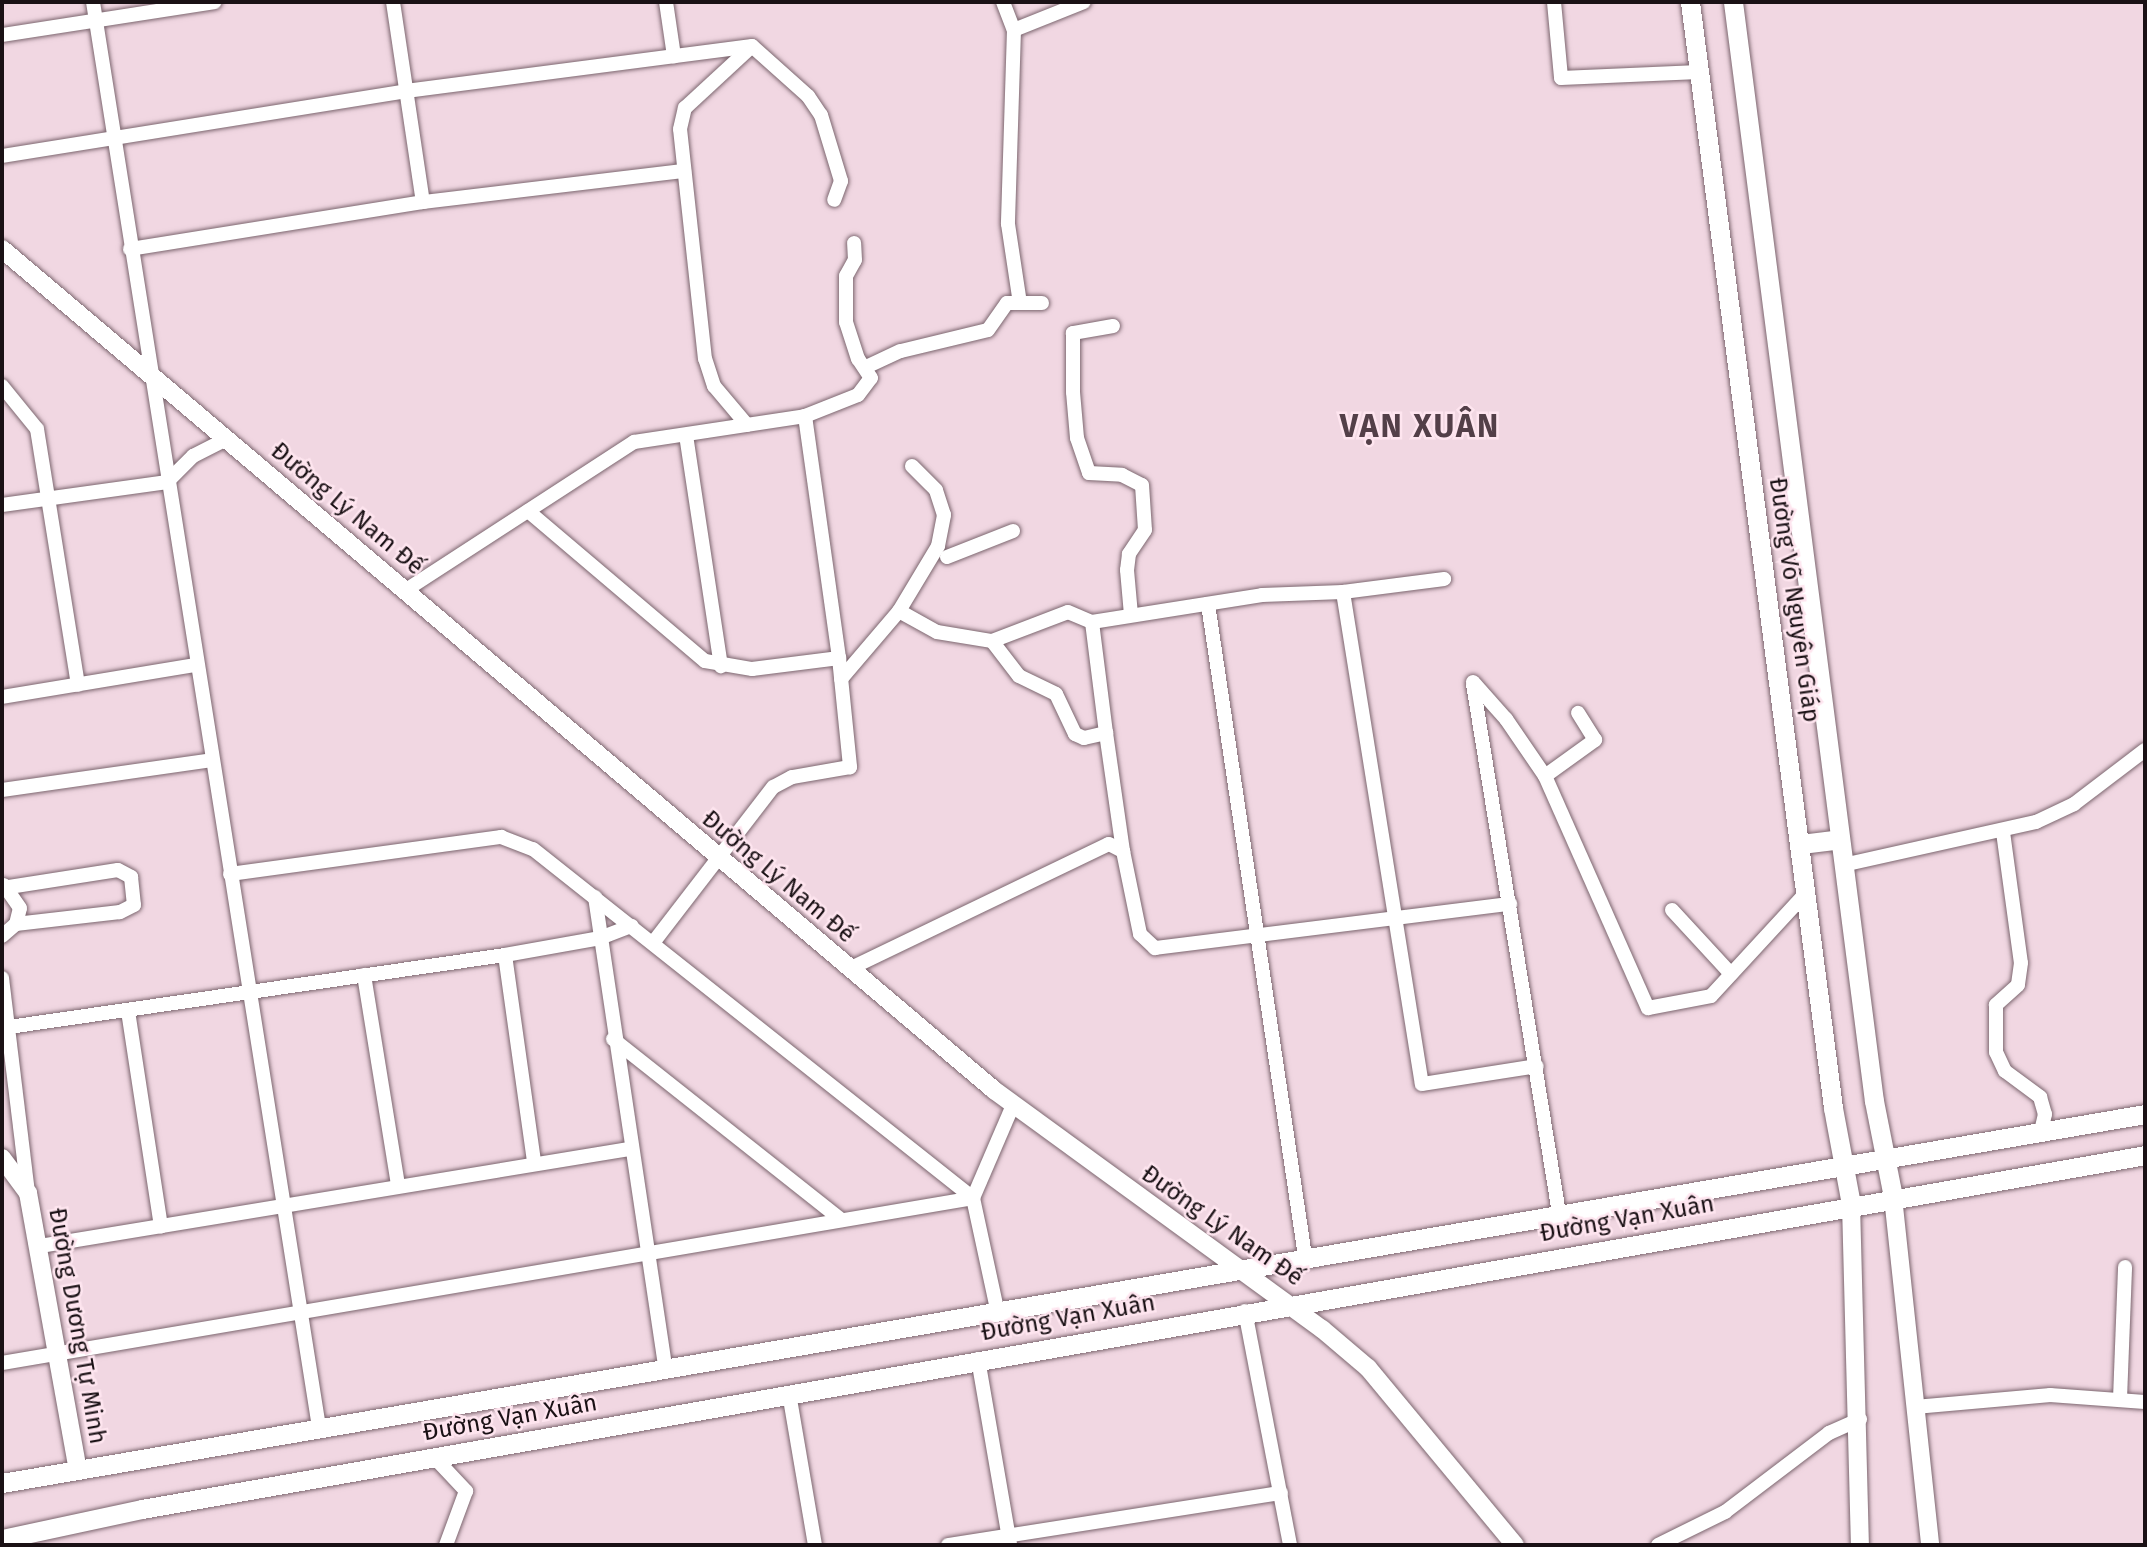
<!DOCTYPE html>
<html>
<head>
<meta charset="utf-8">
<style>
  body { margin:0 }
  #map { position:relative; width:2147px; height:1547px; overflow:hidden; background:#f1d7e2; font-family:"Fira Sans",sans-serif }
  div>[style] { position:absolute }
  .roads { filter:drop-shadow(0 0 2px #7c666f) drop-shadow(0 0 2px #7c666f) }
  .minor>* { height:14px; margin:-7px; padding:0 7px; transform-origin:7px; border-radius:7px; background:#fff }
  .tertiary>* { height:18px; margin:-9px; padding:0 9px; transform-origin:9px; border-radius:9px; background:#fff }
  .secondary>* { height:19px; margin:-9.5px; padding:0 9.5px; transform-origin:9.5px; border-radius:9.5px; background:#fff }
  span { translate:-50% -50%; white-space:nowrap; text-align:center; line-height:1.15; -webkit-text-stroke:5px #fee5ef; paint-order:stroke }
  .street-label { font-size:24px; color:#1a1115 }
  .district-label { font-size:32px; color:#533f48; font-weight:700; letter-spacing:2px }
  .frame { position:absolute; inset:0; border:4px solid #1a1115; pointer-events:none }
</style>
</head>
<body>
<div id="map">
  <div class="roads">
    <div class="minor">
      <div style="left:93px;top:2px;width:1444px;rotate:80.99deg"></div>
      <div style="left:393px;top:2px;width:202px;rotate:81.5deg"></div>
      <div style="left:666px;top:2px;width:55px;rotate:81.6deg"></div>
      <div style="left:1003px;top:2px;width:30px;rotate:69deg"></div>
      <div style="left:1014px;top:30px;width:194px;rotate:91.8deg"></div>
      <div style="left:1008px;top:224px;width:80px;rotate:81.4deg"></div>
      <div style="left:1554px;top:2px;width:76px;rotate:84.7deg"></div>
      <div style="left:1561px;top:78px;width:138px;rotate:-2.5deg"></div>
      <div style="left:1014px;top:30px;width:75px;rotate:-21.8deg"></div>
      <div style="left:2px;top:35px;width:215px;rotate:-8.8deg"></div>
      <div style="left:2px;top:156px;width:409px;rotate:-9.1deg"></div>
      <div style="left:406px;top:91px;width:349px;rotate:-7.4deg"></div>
      <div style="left:752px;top:46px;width:75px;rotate:41.8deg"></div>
      <div style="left:808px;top:96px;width:23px;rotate:56deg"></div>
      <div style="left:821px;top:115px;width:69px;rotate:73.1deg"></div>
      <div style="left:841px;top:181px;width:20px;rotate:110deg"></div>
      <div style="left:130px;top:249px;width:297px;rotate:-9.1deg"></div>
      <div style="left:423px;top:202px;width:263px;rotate:-6.8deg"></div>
      <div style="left:1113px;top:326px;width:41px;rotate:170.1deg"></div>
      <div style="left:1073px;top:333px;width:59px;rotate:90deg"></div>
      <div style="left:1073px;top:392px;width:46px;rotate:85deg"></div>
      <div style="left:1077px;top:438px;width:37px;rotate:71deg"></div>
      <div style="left:1089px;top:473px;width:33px;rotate:3deg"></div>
      <div style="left:1122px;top:475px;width:22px;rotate:27deg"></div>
      <div style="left:1142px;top:485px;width:45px;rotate:86.2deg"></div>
      <div style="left:1145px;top:530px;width:29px;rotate:124deg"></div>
      <div style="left:1129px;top:554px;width:16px;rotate:97deg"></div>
      <div style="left:1127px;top:570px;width:45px;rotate:84.9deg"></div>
      <div style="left:866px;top:367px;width:38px;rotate:-25deg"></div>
      <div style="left:901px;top:351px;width:89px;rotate:-13.6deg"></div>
      <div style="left:988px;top:330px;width:33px;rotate:-55deg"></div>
      <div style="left:1007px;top:303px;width:35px"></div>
      <div style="left:2px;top:386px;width:55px;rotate:50.9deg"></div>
      <div style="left:37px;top:429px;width:259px;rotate:80.9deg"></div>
      <div style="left:805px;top:416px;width:244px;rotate:82deg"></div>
      <div style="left:747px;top:425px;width:51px;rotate:-130.2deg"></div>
      <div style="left:714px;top:386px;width:28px;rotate:-108deg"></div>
      <div style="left:705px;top:359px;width:231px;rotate:-96.2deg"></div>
      <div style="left:680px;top:129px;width:22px;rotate:-77deg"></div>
      <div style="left:685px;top:108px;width:90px;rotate:-42.7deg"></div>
      <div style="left:686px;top:435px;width:234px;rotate:81.4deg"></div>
      <div style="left:2px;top:505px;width:167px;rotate:-7.9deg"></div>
      <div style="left:167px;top:482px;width:37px;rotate:-45deg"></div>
      <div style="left:193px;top:456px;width:37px;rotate:-27deg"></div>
      <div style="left:528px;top:511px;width:232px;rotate:40.3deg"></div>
      <div style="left:705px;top:661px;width:48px;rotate:9.7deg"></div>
      <div style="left:752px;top:669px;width:88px;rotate:-7.2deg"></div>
      <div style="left:839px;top:658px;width:110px;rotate:84.2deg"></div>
      <div style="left:850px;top:767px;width:59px;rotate:170.2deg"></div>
      <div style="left:792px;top:777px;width:21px;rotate:152deg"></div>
      <div style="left:773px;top:787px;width:197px;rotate:127.6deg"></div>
      <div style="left:947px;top:557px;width:71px;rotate:-21.5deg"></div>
      <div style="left:406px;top:590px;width:272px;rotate:-33deg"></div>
      <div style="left:634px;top:442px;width:173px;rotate:-8.6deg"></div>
      <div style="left:805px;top:416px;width:57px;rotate:-21.6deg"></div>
      <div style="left:858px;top:395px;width:21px;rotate:-53deg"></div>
      <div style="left:871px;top:378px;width:23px;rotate:-124deg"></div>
      <div style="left:858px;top:359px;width:39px;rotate:-108deg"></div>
      <div style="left:846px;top:322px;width:46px;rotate:-90deg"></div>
      <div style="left:846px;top:276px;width:18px;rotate:-61deg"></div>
      <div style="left:855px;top:260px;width:17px;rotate:-93deg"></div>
      <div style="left:1343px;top:592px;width:498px;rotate:80.9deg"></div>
      <div style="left:1422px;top:1084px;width:116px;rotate:-8.9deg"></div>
      <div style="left:1208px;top:604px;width:659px;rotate:81.54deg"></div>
      <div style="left:899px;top:611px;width:76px;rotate:-59deg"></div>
      <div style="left:938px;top:546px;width:32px;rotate:-79deg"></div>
      <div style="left:944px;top:515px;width:26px;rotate:-108deg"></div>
      <div style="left:936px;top:490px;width:34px;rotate:-135deg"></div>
      <div style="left:992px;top:641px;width:81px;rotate:-20.9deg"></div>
      <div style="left:1068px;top:612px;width:26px;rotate:23deg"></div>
      <div style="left:841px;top:679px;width:89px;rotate:-49.5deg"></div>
      <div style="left:899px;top:611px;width:43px;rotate:28.9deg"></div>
      <div style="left:937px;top:632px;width:56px;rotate:9.3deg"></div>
      <div style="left:992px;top:641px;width:44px;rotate:52.4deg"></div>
      <div style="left:1019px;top:676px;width:41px;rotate:25.9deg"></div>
      <div style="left:1056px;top:694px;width:44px;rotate:64.6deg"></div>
      <div style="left:1075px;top:734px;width:10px;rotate:24deg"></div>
      <div style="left:1084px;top:738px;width:23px;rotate:-13deg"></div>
      <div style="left:1106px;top:733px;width:112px;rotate:-97.2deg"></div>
      <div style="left:1092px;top:622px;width:172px;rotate:-9deg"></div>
      <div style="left:1262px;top:595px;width:81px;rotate:-2.1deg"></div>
      <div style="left:1343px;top:592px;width:102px;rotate:-7.3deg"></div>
      <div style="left:1473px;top:682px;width:50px;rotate:48.3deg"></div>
      <div style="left:1506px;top:719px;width:69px;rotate:55.6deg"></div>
      <div style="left:1545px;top:776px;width:254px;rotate:66.1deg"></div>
      <div style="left:1648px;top:1008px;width:64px;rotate:-10.8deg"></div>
      <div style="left:1711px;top:996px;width:140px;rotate:-47.3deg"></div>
      <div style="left:1473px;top:684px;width:536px;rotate:80.77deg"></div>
      <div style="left:2px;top:697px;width:197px;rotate:-9.4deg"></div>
      <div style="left:1106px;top:733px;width:119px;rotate:81.8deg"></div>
      <div style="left:1545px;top:776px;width:62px;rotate:-35.8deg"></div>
      <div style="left:1595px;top:740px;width:32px;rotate:-122deg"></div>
      <div style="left:2px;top:790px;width:212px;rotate:-8.1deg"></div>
      <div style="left:2003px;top:832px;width:132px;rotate:82.2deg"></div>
      <div style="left:2021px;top:963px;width:22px;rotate:98deg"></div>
      <div style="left:2018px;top:985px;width:30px;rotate:138deg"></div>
      <div style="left:1996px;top:1005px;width:47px;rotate:90deg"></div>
      <div style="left:1996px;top:1052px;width:21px;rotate:65deg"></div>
      <div style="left:2005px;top:1071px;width:44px;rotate:36.6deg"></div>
      <div style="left:2040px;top:1097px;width:18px;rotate:74deg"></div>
      <div style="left:2045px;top:1114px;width:17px;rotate:103deg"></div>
      <div style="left:1843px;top:865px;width:198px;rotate:-12.6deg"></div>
      <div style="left:2036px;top:822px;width:42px;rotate:-25.3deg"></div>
      <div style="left:2074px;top:804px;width:89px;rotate:-37.3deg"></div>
      <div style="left:230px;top:874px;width:274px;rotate:-7.8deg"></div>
      <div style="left:501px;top:837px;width:34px;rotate:21deg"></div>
      <div style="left:533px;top:849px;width:562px;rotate:38.42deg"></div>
      <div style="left:973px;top:1198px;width:114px;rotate:77.8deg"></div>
      <div style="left:9px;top:887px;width:110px;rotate:-8.9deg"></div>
      <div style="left:118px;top:870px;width:15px;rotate:28deg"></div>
      <div style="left:131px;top:877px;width:28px;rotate:84deg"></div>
      <div style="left:134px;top:905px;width:16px;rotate:153deg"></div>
      <div style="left:120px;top:912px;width:105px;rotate:173.4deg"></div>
      <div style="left:595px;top:897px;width:475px;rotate:81.5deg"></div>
      <div style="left:1672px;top:910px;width:87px;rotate:47.3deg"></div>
      <div style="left:2px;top:936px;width:18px;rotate:-41deg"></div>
      <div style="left:16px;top:924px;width:16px;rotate:-76deg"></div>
      <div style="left:20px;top:908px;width:28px;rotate:-125deg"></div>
      <div style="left:505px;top:955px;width:208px;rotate:82deg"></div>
      <div style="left:849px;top:969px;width:288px;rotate:-25.7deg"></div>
      <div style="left:1109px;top:844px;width:16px;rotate:27deg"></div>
      <div style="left:1123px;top:851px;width:85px;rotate:78.4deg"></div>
      <div style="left:1140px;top:934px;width:21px;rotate:43deg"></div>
      <div style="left:1155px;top:948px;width:358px;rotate:-7.1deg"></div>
      <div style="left:364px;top:975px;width:212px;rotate:80.8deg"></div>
      <div style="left:2px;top:978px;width:217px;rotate:83.1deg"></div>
      <div style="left:128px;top:1011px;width:218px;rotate:81.3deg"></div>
      <div style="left:2px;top:1028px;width:508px;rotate:-8.26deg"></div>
      <div style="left:505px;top:955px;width:97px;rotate:-10.1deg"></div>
      <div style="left:600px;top:938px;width:34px;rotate:-21deg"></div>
      <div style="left:613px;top:1039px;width:291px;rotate:38.4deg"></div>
      <div style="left:40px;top:1246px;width:597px;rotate:-9.35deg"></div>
      <div style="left:1245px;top:1311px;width:238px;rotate:79.1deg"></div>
      <div style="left:978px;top:1359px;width:189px;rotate:80.2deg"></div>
      <div style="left:2px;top:1363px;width:985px;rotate:-9.64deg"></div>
      <div style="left:973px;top:1198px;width:101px;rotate:-66.7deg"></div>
      <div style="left:789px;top:1393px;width:154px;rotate:80.3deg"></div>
      <div style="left:2120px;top:1399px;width:132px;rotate:-87.8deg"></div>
      <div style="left:1915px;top:1407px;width:136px;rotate:-5.1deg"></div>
      <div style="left:2050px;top:1395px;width:95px;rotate:4.2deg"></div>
      <div style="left:434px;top:1457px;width:47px;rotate:46.7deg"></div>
      <div style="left:466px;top:1491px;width:58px;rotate:110.3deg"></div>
      <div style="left:948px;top:1545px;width:337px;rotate:-8.9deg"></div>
      <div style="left:1658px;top:1545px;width:75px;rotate:-26.2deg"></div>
      <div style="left:1725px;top:1512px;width:131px;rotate:-37.2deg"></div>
      <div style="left:1829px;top:1433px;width:34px;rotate:-24deg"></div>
    </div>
    <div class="tertiary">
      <div style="left:2px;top:249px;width:1301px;rotate:40.29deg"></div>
      <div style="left:994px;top:1090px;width:406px;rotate:36.1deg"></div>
      <div style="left:1322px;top:1329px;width:60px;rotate:40.3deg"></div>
      <div style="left:1368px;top:1368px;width:230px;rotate:50.3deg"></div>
      <div style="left:2px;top:1158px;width:44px;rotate:53.4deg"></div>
      <div style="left:28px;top:1193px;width:281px;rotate:79.8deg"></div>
      <div style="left:1893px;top:1197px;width:350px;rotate:83.9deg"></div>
      <div style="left:1851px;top:1204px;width:341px;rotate:88.5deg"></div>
    </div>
    <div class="secondary">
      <div style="left:1690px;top:2px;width:1115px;rotate:82.63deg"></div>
      <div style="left:1833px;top:1108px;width:98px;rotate:79.4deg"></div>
      <div style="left:1733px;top:2px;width:1108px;rotate:82.69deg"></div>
      <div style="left:1874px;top:1101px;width:98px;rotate:78.8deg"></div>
      <div style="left:1801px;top:844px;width:39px;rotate:-7deg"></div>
      <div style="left:2px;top:1483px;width:2175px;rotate:-9.77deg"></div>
      <div style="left:2px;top:1539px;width:143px;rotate:-12.1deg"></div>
      <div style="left:142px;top:1509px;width:2034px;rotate:-10.02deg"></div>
    </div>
  </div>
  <div class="street-label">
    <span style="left:347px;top:509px;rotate:40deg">Đường Lý Nam Đế</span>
    <span style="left:1794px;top:600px;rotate:82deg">Đường Võ Nguyên Giáp</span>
    <span style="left:778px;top:877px;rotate:40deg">Đường Lý Nam Đế</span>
    <span style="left:1627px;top:1219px;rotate:-10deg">Đường Vạn Xuân</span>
    <span style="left:1222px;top:1226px;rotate:35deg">Đường Lý Nam Đế</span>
    <span style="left:1068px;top:1318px;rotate:-10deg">Đường Vạn Xuân</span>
    <span style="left:77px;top:1326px;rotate:80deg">Đường Dương Tự Minh</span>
    <span style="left:510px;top:1418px;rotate:-10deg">Đường Vạn Xuân</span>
  </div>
  <div class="district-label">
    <span style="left:1420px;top:426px">VẠN XUÂN</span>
  </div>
  <div class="frame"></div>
</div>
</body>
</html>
